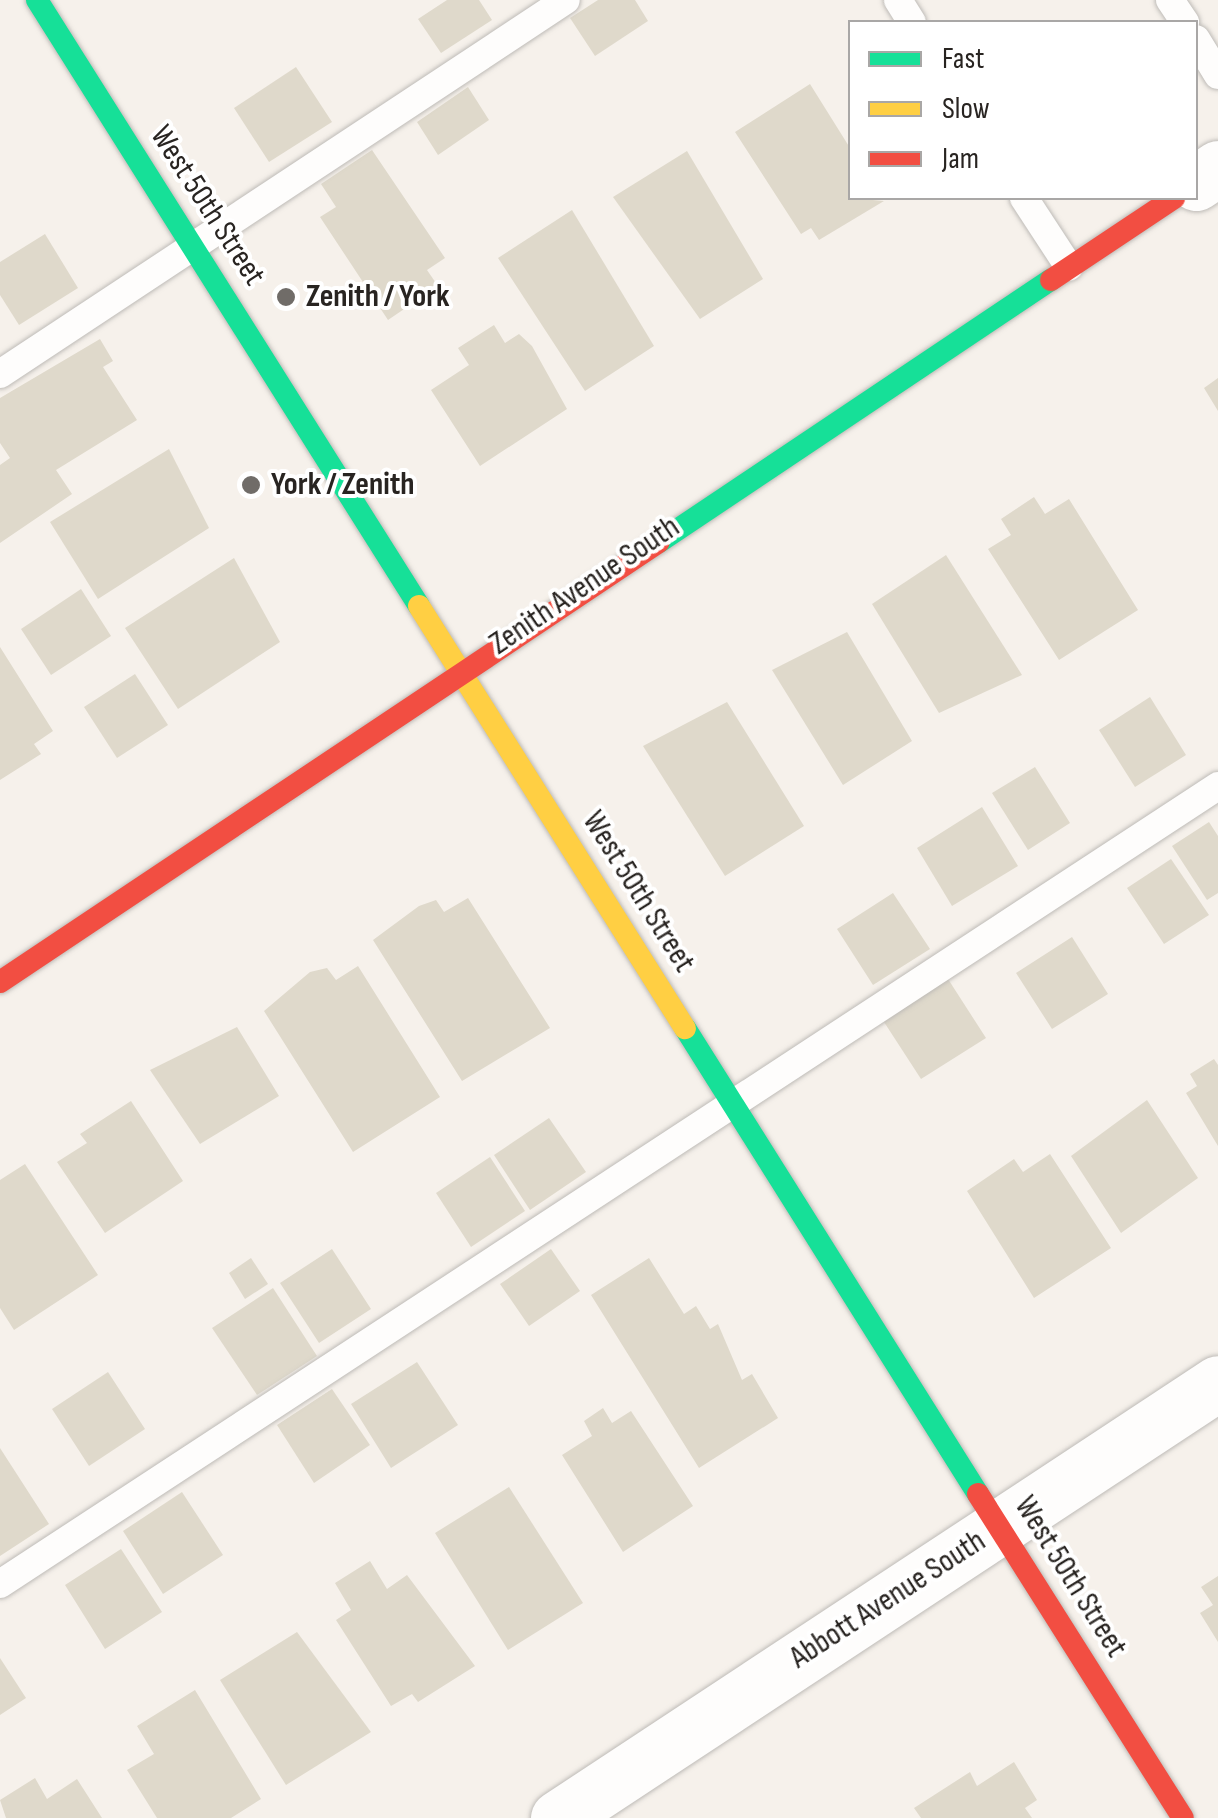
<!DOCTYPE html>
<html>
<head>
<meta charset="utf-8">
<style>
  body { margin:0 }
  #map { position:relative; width:1218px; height:1818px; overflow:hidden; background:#f6f1eb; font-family:"Sofia Sans Condensed",sans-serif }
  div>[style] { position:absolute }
  .building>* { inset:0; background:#dfd9cb }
  .roads { filter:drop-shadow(0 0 2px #bebbb7) drop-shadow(0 0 2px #bebbb7) }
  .lane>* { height:28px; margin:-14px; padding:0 14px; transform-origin:14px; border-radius:14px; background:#fefdfc }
  .street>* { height:55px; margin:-27.5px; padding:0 27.5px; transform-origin:27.5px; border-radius:27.5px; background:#fefdfc }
  .fast>* { height:22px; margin:-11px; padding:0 11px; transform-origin:11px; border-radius:11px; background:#16e098 }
  .slow>* { height:22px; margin:-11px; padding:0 11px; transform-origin:11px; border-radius:11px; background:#ffcf43 }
  .jam>* { height:22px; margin:-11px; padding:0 11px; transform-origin:11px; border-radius:11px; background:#f24e42 }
  .dots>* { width:28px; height:28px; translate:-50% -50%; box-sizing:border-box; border:5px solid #fff; border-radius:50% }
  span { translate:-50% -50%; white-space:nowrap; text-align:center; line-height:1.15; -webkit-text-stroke:8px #fff; paint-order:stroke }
  .street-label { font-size:32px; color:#282421 }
  .poi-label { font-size:32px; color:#282421; font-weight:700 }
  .left { translate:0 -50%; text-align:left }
  .legend { position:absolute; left:848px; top:20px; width:350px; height:180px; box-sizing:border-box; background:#fff; border:2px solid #a9a7a6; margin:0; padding:12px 18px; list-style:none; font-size:30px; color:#282421 }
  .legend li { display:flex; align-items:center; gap:20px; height:50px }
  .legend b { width:50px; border:2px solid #a9a7a6 }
</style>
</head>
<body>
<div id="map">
  <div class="building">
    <div style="clip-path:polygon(447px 0,479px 0,492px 20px,441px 53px,418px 19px)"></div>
    <div style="clip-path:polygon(598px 0,635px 0,648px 21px,595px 56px,570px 18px)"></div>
    <div style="clip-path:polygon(296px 67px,332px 122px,269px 162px,234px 108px)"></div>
    <div style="clip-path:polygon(810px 84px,850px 148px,850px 198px,884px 201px,819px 240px,811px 228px,801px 234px,735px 132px)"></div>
    <div style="clip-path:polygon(468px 87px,489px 120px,438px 155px,417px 122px)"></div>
    <div style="clip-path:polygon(372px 150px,445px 258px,427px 270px,438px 286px,388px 320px,320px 217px,336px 207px,321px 184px)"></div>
    <div style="clip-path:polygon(687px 151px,763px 279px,700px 319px,613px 197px)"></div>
    <div style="clip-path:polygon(572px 210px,654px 346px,585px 391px,498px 258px)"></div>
    <div style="clip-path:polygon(45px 234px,78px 288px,19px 325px,0 295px,0 262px)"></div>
    <div style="clip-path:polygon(494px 325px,505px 343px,519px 334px,532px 346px,567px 409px,480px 466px,431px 390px,469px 365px,458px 348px)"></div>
    <div style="clip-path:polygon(100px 339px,113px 361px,103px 367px,137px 420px,56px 470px,72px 494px,0 543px,0 465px,10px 458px,0 443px,0 398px)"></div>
    <div style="clip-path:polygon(1218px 378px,1218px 411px,1204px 388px)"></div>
    <div style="clip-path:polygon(169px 449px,209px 528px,98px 599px,50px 522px)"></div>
    <div style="clip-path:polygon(1034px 497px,1045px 514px,1069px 499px,1138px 610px,1059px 660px,988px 549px,1011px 535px,1001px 519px)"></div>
    <div style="clip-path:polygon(946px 555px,1022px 675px,939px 713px,872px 604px)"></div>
    <div style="clip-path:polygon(234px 558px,280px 642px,178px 709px,125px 628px)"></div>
    <div style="clip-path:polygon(81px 589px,111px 636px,51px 675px,21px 629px)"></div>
    <div style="clip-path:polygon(847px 632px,912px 741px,843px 785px,772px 670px)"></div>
    <div style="clip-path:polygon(0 647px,53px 731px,34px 744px,41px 754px,0 780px)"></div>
    <div style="clip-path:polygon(135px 674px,168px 725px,117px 758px,84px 707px)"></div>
    <div style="clip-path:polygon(1150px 697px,1186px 755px,1135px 787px,1099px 730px)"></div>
    <div style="clip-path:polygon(727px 702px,804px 826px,725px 876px,643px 746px)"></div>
    <div style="clip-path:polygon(1035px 767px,1070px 823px,1028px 850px,992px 793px)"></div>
    <div style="clip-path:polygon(982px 807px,1018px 866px,952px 906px,917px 848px)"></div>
    <div style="clip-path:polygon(1209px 822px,1218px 836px,1218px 893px,1207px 900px,1172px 846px)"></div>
    <div style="clip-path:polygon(1171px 859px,1209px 915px,1164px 944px,1127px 888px)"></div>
    <div style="clip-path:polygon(893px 893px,930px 949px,873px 985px,837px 929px)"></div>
    <div style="clip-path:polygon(468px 898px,550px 1028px,462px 1081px,373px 940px,419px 906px,436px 900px,444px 912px)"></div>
    <div style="clip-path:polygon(1072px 937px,1108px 994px,1052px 1029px,1016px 973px)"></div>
    <div style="clip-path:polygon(358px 966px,440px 1097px,353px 1152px,264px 1011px,310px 972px,327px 968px,336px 980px)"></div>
    <div style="clip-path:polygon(948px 979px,986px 1038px,921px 1079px,884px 1022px)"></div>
    <div style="clip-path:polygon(237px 1027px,279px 1096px,200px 1144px,150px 1070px)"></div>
    <div style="clip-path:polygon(1214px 1059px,1218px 1065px,1218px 1146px,1186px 1093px,1197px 1086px,1190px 1074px)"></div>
    <div style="clip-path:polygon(1147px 1100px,1198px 1178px,1121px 1233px,1071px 1156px)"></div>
    <div style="clip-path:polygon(131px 1101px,183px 1181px,105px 1233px,57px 1162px,87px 1143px,80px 1134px)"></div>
    <div style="clip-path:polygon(549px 1118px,586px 1172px,530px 1210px,494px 1155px)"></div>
    <div style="clip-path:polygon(1050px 1154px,1111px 1248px,1034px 1298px,967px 1191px,1014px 1159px,1023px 1172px)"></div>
    <div style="clip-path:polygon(490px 1157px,525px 1211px,471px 1247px,436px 1193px)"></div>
    <div style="clip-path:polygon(25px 1164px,98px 1275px,14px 1330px,0 1308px,0 1180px)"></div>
    <div style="clip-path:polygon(332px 1249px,371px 1309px,319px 1343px,280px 1283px)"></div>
    <div style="clip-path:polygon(551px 1249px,580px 1291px,529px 1326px,500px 1284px)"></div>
    <div style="clip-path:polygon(251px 1258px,268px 1284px,245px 1299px,229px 1273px)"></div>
    <div style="clip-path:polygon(649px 1258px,684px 1314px,696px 1306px,710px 1329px,718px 1324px,742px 1380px,752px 1374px,778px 1418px,699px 1468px,591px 1295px)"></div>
    <div style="clip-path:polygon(273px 1288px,317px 1356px,257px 1395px,212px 1328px)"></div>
    <div style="clip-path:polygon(417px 1362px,458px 1425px,391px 1468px,351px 1404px)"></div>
    <div style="clip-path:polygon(108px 1372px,145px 1429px,89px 1466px,52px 1409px)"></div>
    <div style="clip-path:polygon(332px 1389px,370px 1445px,314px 1483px,277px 1425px)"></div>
    <div style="clip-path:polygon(603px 1408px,612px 1423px,631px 1411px,693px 1506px,623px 1552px,562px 1455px,592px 1436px,584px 1421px)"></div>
    <div style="clip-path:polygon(0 1448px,49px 1524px,0 1556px)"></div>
    <div style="clip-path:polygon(509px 1487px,583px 1603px,508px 1650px,435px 1533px)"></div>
    <div style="clip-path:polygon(182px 1492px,223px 1555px,163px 1594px,123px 1531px)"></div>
    <div style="clip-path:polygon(121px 1549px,162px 1612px,105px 1649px,65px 1585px)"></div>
    <div style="clip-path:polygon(370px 1561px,387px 1589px,407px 1575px,475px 1666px,418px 1702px,412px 1694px,391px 1706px,336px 1620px,351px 1610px,335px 1583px)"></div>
    <div style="clip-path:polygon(1218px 1576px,1218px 1642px,1200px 1613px,1213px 1605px,1201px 1587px)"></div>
    <div style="clip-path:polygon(297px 1632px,371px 1732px,286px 1785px,220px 1680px)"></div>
    <div style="clip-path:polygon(0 1658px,26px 1698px,0 1715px)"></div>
    <div style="clip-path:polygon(195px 1690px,261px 1799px,231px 1818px,157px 1818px,127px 1770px,154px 1754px,137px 1726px)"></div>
    <div style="clip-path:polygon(1014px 1762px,1037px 1800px,1025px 1808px,1032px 1818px,921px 1818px,914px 1808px,970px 1772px,977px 1786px)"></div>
    <div style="clip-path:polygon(35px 1778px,47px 1799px,77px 1779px,102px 1818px,6px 1818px,0 1800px)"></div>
  </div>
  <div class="roads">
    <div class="lane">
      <div style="left:898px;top:0;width:26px;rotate:58deg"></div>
      <div style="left:1170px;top:0;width:27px;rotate:56deg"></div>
      <div style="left:1196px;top:39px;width:42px;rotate:58.6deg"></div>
      <div style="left:1024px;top:198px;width:82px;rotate:56.9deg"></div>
      <div style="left:0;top:374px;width:678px;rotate:-33.46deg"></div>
      <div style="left:0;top:1584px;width:1456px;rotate:-33.23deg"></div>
    </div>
    <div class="street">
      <div style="left:1196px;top:183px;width:27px;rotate:-34deg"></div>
      <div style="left:558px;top:1818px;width:790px;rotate:-33.39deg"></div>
    </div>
    <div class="fast">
      <div style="left:37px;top:0;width:716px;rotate:57.77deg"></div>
      <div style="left:659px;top:542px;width:471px;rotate:-33.8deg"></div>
      <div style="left:685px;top:1028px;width:550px;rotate:57.84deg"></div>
    </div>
    <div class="slow">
      <div style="left:419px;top:606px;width:499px;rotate:57.8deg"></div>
    </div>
    <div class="jam">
      <div style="left:1051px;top:280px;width:148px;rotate:-33.7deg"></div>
      <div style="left:0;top:982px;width:792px;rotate:-33.73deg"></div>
      <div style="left:978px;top:1494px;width:383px;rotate:57.7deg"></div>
    </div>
  </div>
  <div class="dots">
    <div style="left:286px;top:297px;background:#706c68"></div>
    <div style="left:251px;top:485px;background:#706c68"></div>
  </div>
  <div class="street-label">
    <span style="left:207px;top:206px;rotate:57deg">West 50th Street</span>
    <span style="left:585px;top:586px;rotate:-34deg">Zenith Avenue South</span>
    <span style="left:638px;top:892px;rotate:58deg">West 50th Street</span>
    <span style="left:1070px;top:1577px;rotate:58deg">West 50th Street</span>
    <span style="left:888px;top:1600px;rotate:-33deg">Abbott Avenue South</span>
  </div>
  <div class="poi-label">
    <span class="left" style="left:306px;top:297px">Zenith / York</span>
    <span class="left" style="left:271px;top:485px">York / Zenith</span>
  </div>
  <ul class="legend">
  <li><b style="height:12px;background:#16e098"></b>Fast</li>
  <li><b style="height:12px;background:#ffcf43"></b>Slow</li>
  <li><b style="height:12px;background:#f24e42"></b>Jam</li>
  </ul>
</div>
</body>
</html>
